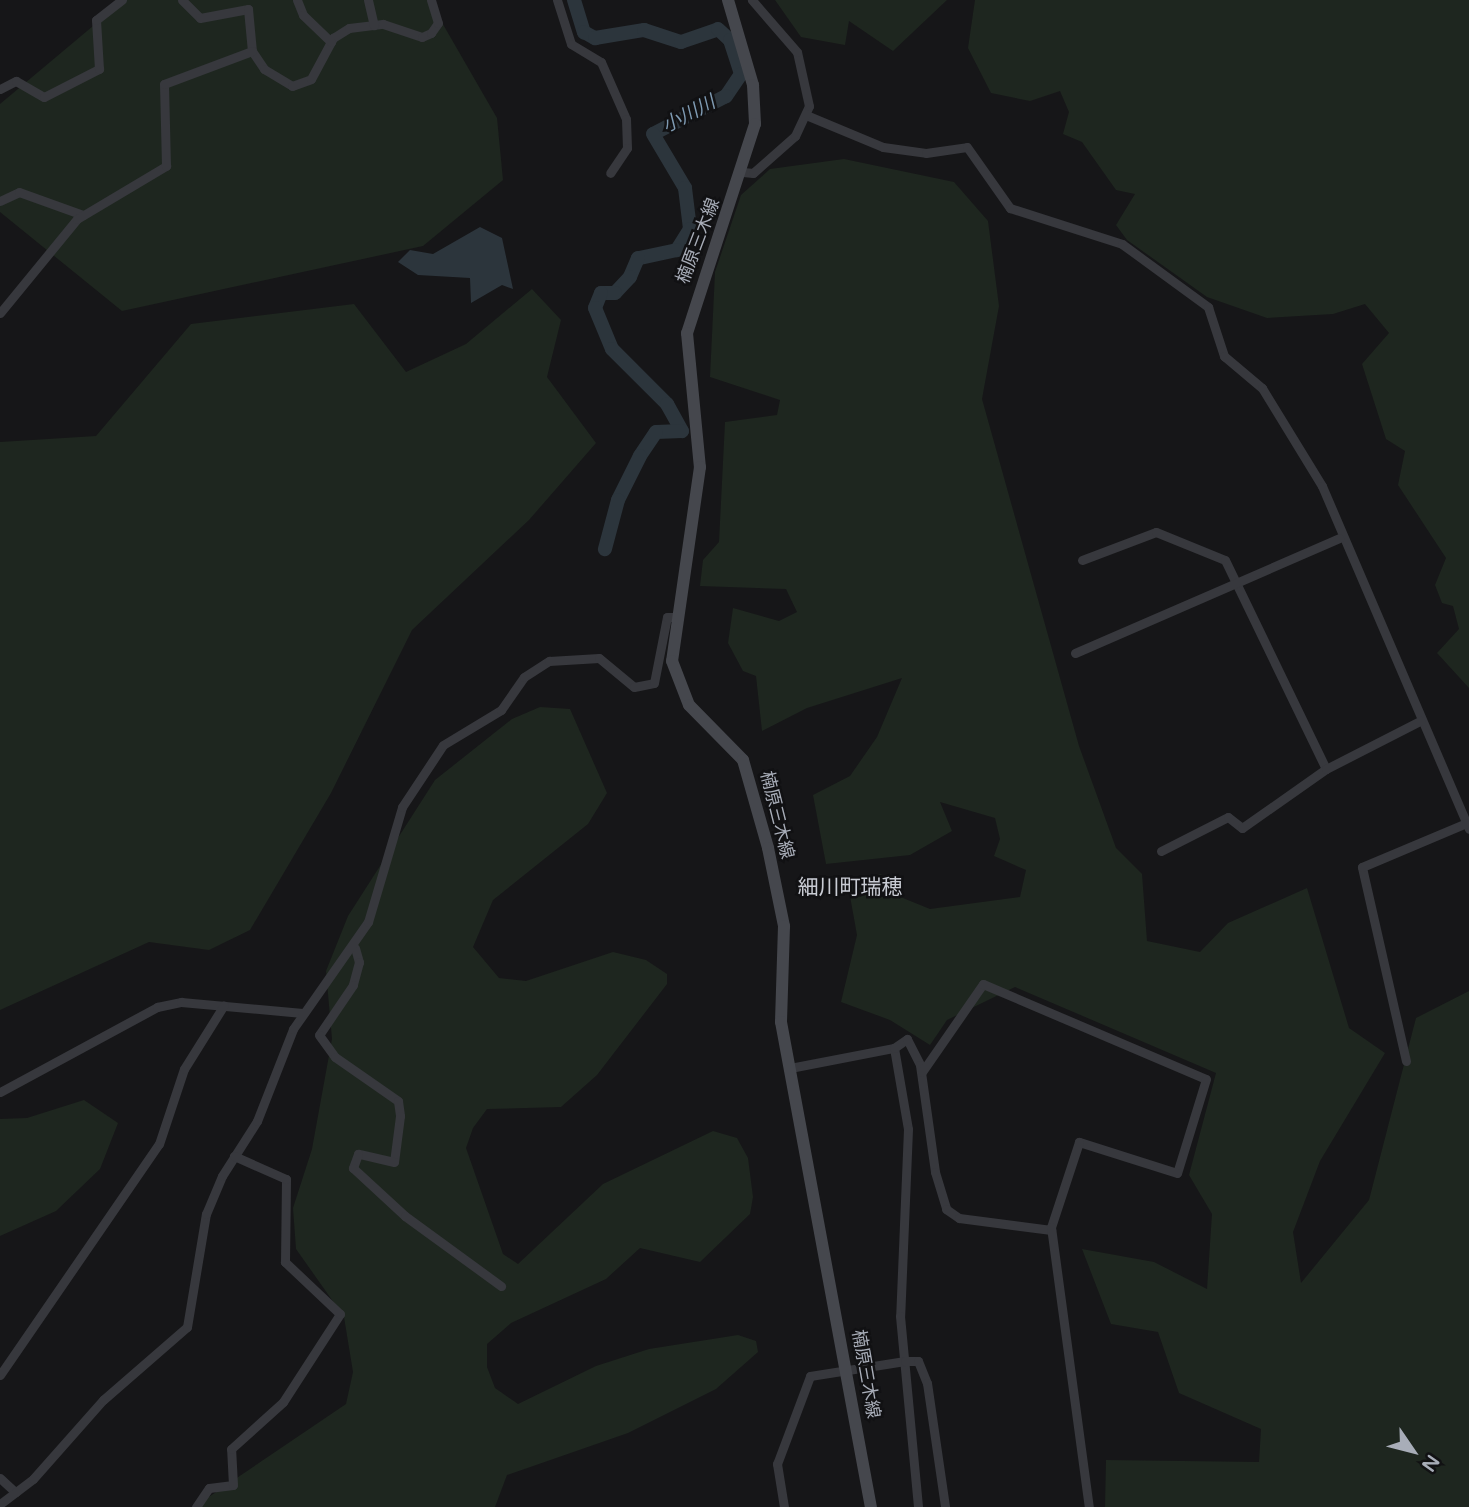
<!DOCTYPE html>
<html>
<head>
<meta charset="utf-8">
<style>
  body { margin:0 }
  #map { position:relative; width:1469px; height:1507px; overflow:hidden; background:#161618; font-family:"Varela Round","Noto Sans JP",sans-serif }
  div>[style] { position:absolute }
  .green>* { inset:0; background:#1e261f }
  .water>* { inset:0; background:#2c353c }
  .river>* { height:14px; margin:-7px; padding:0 7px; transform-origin:7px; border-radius:7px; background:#2c353c }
  .minor>* { height:9px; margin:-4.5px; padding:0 4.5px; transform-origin:4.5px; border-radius:4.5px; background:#37383d }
  .secondary>* { height:12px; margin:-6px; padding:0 6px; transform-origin:6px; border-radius:6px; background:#45474d }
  span { translate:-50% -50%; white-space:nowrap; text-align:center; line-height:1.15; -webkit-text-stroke:5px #111113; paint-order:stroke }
  .street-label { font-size:18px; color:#a8adb8 }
  .water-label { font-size:19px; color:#7f9bb3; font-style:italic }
  .quarter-label { font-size:21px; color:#c9ccd4 }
  .north { position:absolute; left:1378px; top:1416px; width:70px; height:70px; -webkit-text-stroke:5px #111113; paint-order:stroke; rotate:125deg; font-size:19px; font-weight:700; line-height:28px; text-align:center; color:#a8adb8 }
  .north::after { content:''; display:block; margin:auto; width:24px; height:32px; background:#a8adb8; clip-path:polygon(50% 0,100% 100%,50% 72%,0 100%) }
</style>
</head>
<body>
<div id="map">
  <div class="green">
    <div style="clip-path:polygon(124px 0,429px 0,497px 118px,503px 180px,423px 246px,122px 311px,0 212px,0 104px)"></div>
    <div style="clip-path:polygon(775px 0,947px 0,893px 51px,849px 21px,845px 45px,801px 37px)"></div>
    <div style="clip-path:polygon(975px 0,1469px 0,1469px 688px,1437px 653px,1459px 629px,1453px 606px,1442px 603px,1435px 585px,1446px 558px,1398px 485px,1405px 451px,1386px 439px,1362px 364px,1389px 333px,1365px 304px,1333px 314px,1267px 318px,1207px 297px,1127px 240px,1116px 225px,1135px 194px,1116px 190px,1082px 142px,1063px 134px,1069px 112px,1060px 91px,1030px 101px,991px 93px,968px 48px)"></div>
    <div style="clip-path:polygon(844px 159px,954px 182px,988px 221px,999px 306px,982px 399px,1079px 746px,1116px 848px,1142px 874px,1147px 941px,1200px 952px,1228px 923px,1307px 888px,1349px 1028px,1385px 1053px,1320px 1161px,1293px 1232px,1301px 1283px,1369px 1200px,1416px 1018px,1469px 991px,1469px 1507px,1105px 1507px,1106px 1460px,1259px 1462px,1261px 1429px,1179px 1393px,1158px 1332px,1111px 1324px,1082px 1249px,1154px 1262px,1207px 1289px,1212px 1214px,1189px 1175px,1216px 1073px,1015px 987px,947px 1020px,930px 1045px,890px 1020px,841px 1002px,857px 935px,848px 885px,881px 874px,898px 896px,930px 909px,1020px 897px,1026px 870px,994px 856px,1000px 839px,995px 818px,940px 802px,952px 831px,910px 855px,826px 864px,813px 795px,850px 776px,877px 737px,902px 678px,807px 708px,762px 731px,756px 676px,743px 671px,728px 643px,733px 608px,779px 621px,797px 612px,786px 589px,700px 586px,703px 560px,719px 542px,725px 422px,777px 415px,780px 400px,710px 377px,715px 272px,741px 195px,770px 169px)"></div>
    <div style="clip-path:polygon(532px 289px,561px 320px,547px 377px,596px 443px,529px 520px,412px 630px,331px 793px,250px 930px,209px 950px,149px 942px,0 1010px,0 442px,96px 436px,191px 324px,354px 304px,406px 372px,466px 344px)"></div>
    <div style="clip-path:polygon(540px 707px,570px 709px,607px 793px,588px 824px,493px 900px,473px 947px,499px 978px,526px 981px,613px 952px,646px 960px,667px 974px,667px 984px,597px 1075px,561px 1107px,487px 1109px,473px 1128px,466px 1148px,503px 1254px,518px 1264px,603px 1184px,713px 1131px,737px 1138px,748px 1158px,753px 1197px,750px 1214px,700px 1262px,640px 1248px,606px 1279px,511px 1323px,487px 1344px,487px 1367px,495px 1388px,518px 1404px,596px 1366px,649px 1349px,738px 1335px,756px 1341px,758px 1352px,716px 1389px,628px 1433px,507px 1475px,495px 1507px,194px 1507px,346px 1404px,353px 1372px,344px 1317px,296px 1249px,293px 1208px,312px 1149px,332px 1039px,326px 971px,348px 916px,435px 780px,512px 719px)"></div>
    <div style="clip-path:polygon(84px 1100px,118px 1123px,100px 1169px,56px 1211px,0 1236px,0 1119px,27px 1118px)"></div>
  </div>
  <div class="water">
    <div style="clip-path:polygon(480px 227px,502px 238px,513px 289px,502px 285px,471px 303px,470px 278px,418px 275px,398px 262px,410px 250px,433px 254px)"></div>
  </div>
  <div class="river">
    <div style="left:574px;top:0;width:34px;rotate:73deg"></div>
    <div style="left:584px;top:32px;width:13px;rotate:29deg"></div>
    <div style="left:595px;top:38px;width:50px;rotate:-9.3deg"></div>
    <div style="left:644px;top:30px;width:39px;rotate:18deg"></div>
    <div style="left:681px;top:42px;width:39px;rotate:-19deg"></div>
    <div style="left:718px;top:29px;width:16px;rotate:43deg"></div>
    <div style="left:730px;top:40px;width:36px;rotate:72deg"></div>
    <div style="left:741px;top:74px;width:27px;rotate:124deg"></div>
    <div style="left:726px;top:96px;width:82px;rotate:152.5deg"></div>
    <div style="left:653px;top:134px;width:63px;rotate:59.3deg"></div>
    <div style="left:685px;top:188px;width:41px;rotate:83deg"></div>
    <div style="left:690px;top:229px;width:25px;rotate:122deg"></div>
    <div style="left:677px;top:250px;width:40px;rotate:168deg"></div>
    <div style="left:638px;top:258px;width:21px;rotate:113deg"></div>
    <div style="left:630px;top:277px;width:22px;rotate:133deg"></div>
    <div style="left:615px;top:293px;width:14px;rotate:180deg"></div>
    <div style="left:601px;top:293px;width:16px;rotate:112deg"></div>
    <div style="left:595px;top:308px;width:44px;rotate:67.5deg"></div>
    <div style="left:612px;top:349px;width:78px;rotate:45deg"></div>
    <div style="left:667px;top:404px;width:31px;rotate:61deg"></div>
    <div style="left:682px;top:431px;width:26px;rotate:178deg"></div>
    <div style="left:656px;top:432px;width:29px;rotate:124deg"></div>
    <div style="left:640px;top:456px;width:49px;rotate:116.6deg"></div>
    <div style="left:618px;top:500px;width:51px;rotate:104.9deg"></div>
  </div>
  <div class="minor">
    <div style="left:182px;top:0;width:25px;rotate:45deg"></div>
    <div style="left:200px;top:18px;width:49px;rotate:-10.6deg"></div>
    <div style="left:248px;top:9px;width:42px;rotate:84.6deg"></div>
    <div style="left:252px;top:51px;width:22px;rotate:56deg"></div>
    <div style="left:264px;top:69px;width:33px;rotate:31deg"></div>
    <div style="left:292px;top:86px;width:20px;rotate:-20deg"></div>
    <div style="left:311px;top:79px;width:47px;rotate:-61.8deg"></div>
    <div style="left:333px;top:38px;width:19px;rotate:-32deg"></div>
    <div style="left:349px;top:28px;width:34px;rotate:-7deg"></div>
    <div style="left:383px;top:24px;width:41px;rotate:18.4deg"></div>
    <div style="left:422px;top:37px;width:10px;rotate:-24deg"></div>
    <div style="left:431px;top:33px;width:12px;rotate:-55deg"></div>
    <div style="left:438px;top:23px;width:24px;rotate:-107deg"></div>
    <div style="left:297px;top:0;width:16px;rotate:68deg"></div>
    <div style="left:303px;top:15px;width:39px;rotate:44deg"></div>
    <div style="left:368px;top:0;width:26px;rotate:77deg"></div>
    <div style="left:557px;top:0;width:46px;rotate:72.3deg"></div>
    <div style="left:571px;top:44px;width:35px;rotate:31deg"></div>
    <div style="left:601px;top:62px;width:62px;rotate:66.3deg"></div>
    <div style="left:626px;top:119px;width:29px;rotate:88deg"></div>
    <div style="left:627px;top:148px;width:30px;rotate:124deg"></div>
    <div style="left:0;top:89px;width:18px;rotate:-27deg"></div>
    <div style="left:16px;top:81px;width:32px;rotate:30deg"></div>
    <div style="left:44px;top:97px;width:62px;rotate:-27deg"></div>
    <div style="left:99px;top:69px;width:49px;rotate:-93.5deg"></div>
    <div style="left:96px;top:20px;width:33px;rotate:-38deg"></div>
    <div style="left:806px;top:115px;width:83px;rotate:22.6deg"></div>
    <div style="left:883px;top:147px;width:43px;rotate:7.9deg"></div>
    <div style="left:926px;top:153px;width:41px;rotate:-8.3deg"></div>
    <div style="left:967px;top:147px;width:75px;rotate:54.8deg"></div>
    <div style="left:1010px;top:208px;width:118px;rotate:17.8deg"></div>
    <div style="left:1122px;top:244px;width:107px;rotate:36.2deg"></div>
    <div style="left:1208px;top:307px;width:52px;rotate:71.9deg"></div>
    <div style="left:1224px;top:356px;width:50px;rotate:40.1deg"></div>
    <div style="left:1262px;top:388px;width:115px;rotate:58.5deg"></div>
    <div style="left:1322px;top:486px;width:373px;rotate:66.8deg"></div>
    <div style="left:743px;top:172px;width:10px;rotate:6deg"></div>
    <div style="left:753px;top:173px;width:56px;rotate:-41.4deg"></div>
    <div style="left:795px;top:136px;width:33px;rotate:-65deg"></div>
    <div style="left:809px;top:106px;width:55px;rotate:-102.5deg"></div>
    <div style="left:797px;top:52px;width:69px;rotate:-130.9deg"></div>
    <div style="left:0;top:201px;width:21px;rotate:-25deg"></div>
    <div style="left:19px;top:192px;width:68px;rotate:19.8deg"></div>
    <div style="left:0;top:313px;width:122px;rotate:-50.7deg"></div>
    <div style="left:77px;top:219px;width:104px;rotate:-30.8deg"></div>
    <div style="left:166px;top:166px;width:82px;rotate:-91.4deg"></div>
    <div style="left:164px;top:84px;width:94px;rotate:-20.6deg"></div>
    <div style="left:1082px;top:560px;width:79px;rotate:-20.7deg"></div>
    <div style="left:1156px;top:532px;width:74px;rotate:22.1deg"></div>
    <div style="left:1225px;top:560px;width:232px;rotate:64.2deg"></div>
    <div style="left:1075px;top:653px;width:288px;rotate:-23.5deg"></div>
    <div style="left:1161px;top:851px;width:75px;rotate:-26.9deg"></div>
    <div style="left:1228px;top:817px;width:18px;rotate:38deg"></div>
    <div style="left:1242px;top:828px;width:103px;rotate:-35.1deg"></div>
    <div style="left:1326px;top:769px;width:106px;rotate:-27.1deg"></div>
    <div style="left:355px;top:948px;width:15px;rotate:74deg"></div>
    <div style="left:359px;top:962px;width:24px;rotate:105deg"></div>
    <div style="left:353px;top:985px;width:60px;rotate:124.2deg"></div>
    <div style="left:319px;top:1035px;width:27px;rotate:54deg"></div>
    <div style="left:335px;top:1057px;width:77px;rotate:34.9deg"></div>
    <div style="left:398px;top:1101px;width:15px;rotate:82deg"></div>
    <div style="left:400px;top:1116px;width:46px;rotate:97.4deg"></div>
    <div style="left:394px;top:1162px;width:37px;rotate:-167deg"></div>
    <div style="left:358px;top:1154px;width:15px;rotate:110deg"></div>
    <div style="left:353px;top:1168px;width:71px;rotate:42.7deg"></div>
    <div style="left:405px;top:1216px;width:119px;rotate:36.1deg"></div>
    <div style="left:894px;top:1048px;width:82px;rotate:80.2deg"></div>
    <div style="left:908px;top:1129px;width:187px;rotate:92.4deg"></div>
    <div style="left:900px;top:1316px;width:192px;rotate:84.6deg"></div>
    <div style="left:1406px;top:1061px;width:199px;rotate:-102.8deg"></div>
    <div style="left:1362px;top:867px;width:113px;rotate:-22.9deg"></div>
    <div style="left:790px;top:1068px;width:106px;rotate:-10.9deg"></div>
    <div style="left:894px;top:1048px;width:16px;rotate:-35deg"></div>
    <div style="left:907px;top:1039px;width:29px;rotate:63deg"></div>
    <div style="left:920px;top:1065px;width:108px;rotate:82deg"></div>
    <div style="left:935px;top:1172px;width:39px;rotate:73deg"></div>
    <div style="left:946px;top:1209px;width:16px;rotate:35deg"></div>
    <div style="left:959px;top:1218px;width:93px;rotate:7.4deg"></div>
    <div style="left:922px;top:1072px;width:107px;rotate:-55.3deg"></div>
    <div style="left:983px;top:984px;width:242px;rotate:23.1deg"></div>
    <div style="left:1206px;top:1079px;width:98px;rotate:107.1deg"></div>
    <div style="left:1177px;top:1173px;width:103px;rotate:-162.4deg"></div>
    <div style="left:1079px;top:1142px;width:89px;rotate:108.2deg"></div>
    <div style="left:1051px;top:1227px;width:283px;rotate:82.3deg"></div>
    <div style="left:0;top:1092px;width:179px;rotate:-28.4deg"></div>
    <div style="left:157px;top:1007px;width:25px;rotate:-12deg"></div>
    <div style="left:181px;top:1002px;width:122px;rotate:5.2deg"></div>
    <div style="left:0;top:1375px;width:280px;rotate:-55.5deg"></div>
    <div style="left:159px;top:1144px;width:79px;rotate:-71.6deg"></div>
    <div style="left:184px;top:1069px;width:75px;rotate:-58deg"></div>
    <div style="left:0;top:1478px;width:21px;rotate:43deg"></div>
    <div style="left:0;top:1504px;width:41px;rotate:-37.1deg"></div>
    <div style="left:33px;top:1479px;width:106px;rotate:-48.5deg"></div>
    <div style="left:103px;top:1400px;width:111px;rotate:-41deg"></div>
    <div style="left:187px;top:1327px;width:115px;rotate:-80.5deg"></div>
    <div style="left:206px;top:1214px;width:41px;rotate:-67.2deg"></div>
    <div style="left:222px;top:1176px;width:65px;rotate:-57.5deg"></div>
    <div style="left:257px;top:1121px;width:99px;rotate:-68.6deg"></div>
    <div style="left:293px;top:1029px;width:131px;rotate:-55deg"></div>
    <div style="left:368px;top:922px;width:120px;rotate:-73.5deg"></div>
    <div style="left:402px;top:807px;width:74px;rotate:-56.5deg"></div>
    <div style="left:443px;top:745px;width:68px;rotate:-31.1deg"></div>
    <div style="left:501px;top:710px;width:40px;rotate:-55.1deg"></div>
    <div style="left:524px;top:677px;width:30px;rotate:-33deg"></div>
    <div style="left:549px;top:661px;width:50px;rotate:-3.4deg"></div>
    <div style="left:599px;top:658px;width:45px;rotate:39.6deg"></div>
    <div style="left:634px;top:687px;width:20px;rotate:-11deg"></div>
    <div style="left:654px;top:683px;width:67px;rotate:-78.9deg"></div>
    <div style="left:667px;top:617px;width:10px"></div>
    <div style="left:196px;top:1507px;width:23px;rotate:-56deg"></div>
    <div style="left:209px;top:1488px;width:24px;rotate:-7deg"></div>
    <div style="left:233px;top:1485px;width:36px;rotate:-93deg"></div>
    <div style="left:231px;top:1449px;width:70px;rotate:-42.1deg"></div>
    <div style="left:283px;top:1402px;width:105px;rotate:-57.1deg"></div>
    <div style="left:340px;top:1314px;width:76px;rotate:-136.6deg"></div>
    <div style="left:285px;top:1262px;width:83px;rotate:-89.3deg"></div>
    <div style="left:286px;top:1179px;width:57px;rotate:-156.1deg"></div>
    <div style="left:784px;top:1507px;width:44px;rotate:-99.2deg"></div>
    <div style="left:777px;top:1464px;width:94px;rotate:-69.4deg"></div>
    <div style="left:810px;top:1376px;width:96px;rotate:-9deg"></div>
    <div style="left:905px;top:1361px;width:13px"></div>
    <div style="left:918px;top:1361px;width:24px;rotate:68deg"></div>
    <div style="left:927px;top:1383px;width:125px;rotate:81.7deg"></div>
  </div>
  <div class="secondary">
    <div style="left:728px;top:0;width:89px;rotate:73.6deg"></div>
    <div style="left:753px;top:85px;width:39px;rotate:87deg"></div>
    <div style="left:755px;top:124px;width:220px;rotate:108deg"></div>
    <div style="left:687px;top:333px;width:135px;rotate:84.5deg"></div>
    <div style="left:700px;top:467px;width:196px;rotate:98.2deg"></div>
    <div style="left:672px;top:661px;width:47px;rotate:68.9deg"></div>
    <div style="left:689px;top:705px;width:77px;rotate:45.5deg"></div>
    <div style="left:743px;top:760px;width:91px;rotate:74.1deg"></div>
    <div style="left:768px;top:848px;width:80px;rotate:78.4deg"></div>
    <div style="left:784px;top:926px;width:96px;rotate:91.8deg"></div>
    <div style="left:781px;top:1022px;width:493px;rotate:79.5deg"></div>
  </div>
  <div class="street-label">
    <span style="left:698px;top:241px;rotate:-69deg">楠原三木線</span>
    <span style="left:777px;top:815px;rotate:76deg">楠原三木線</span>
    <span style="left:866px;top:1374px;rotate:80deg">楠原三木線</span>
  </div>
  <div class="water-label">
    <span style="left:689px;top:115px;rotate:-28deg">小川川</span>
  </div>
  <div class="quarter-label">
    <span style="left:850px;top:888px">細川町瑞穂</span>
  </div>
  <div class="north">N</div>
</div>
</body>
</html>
